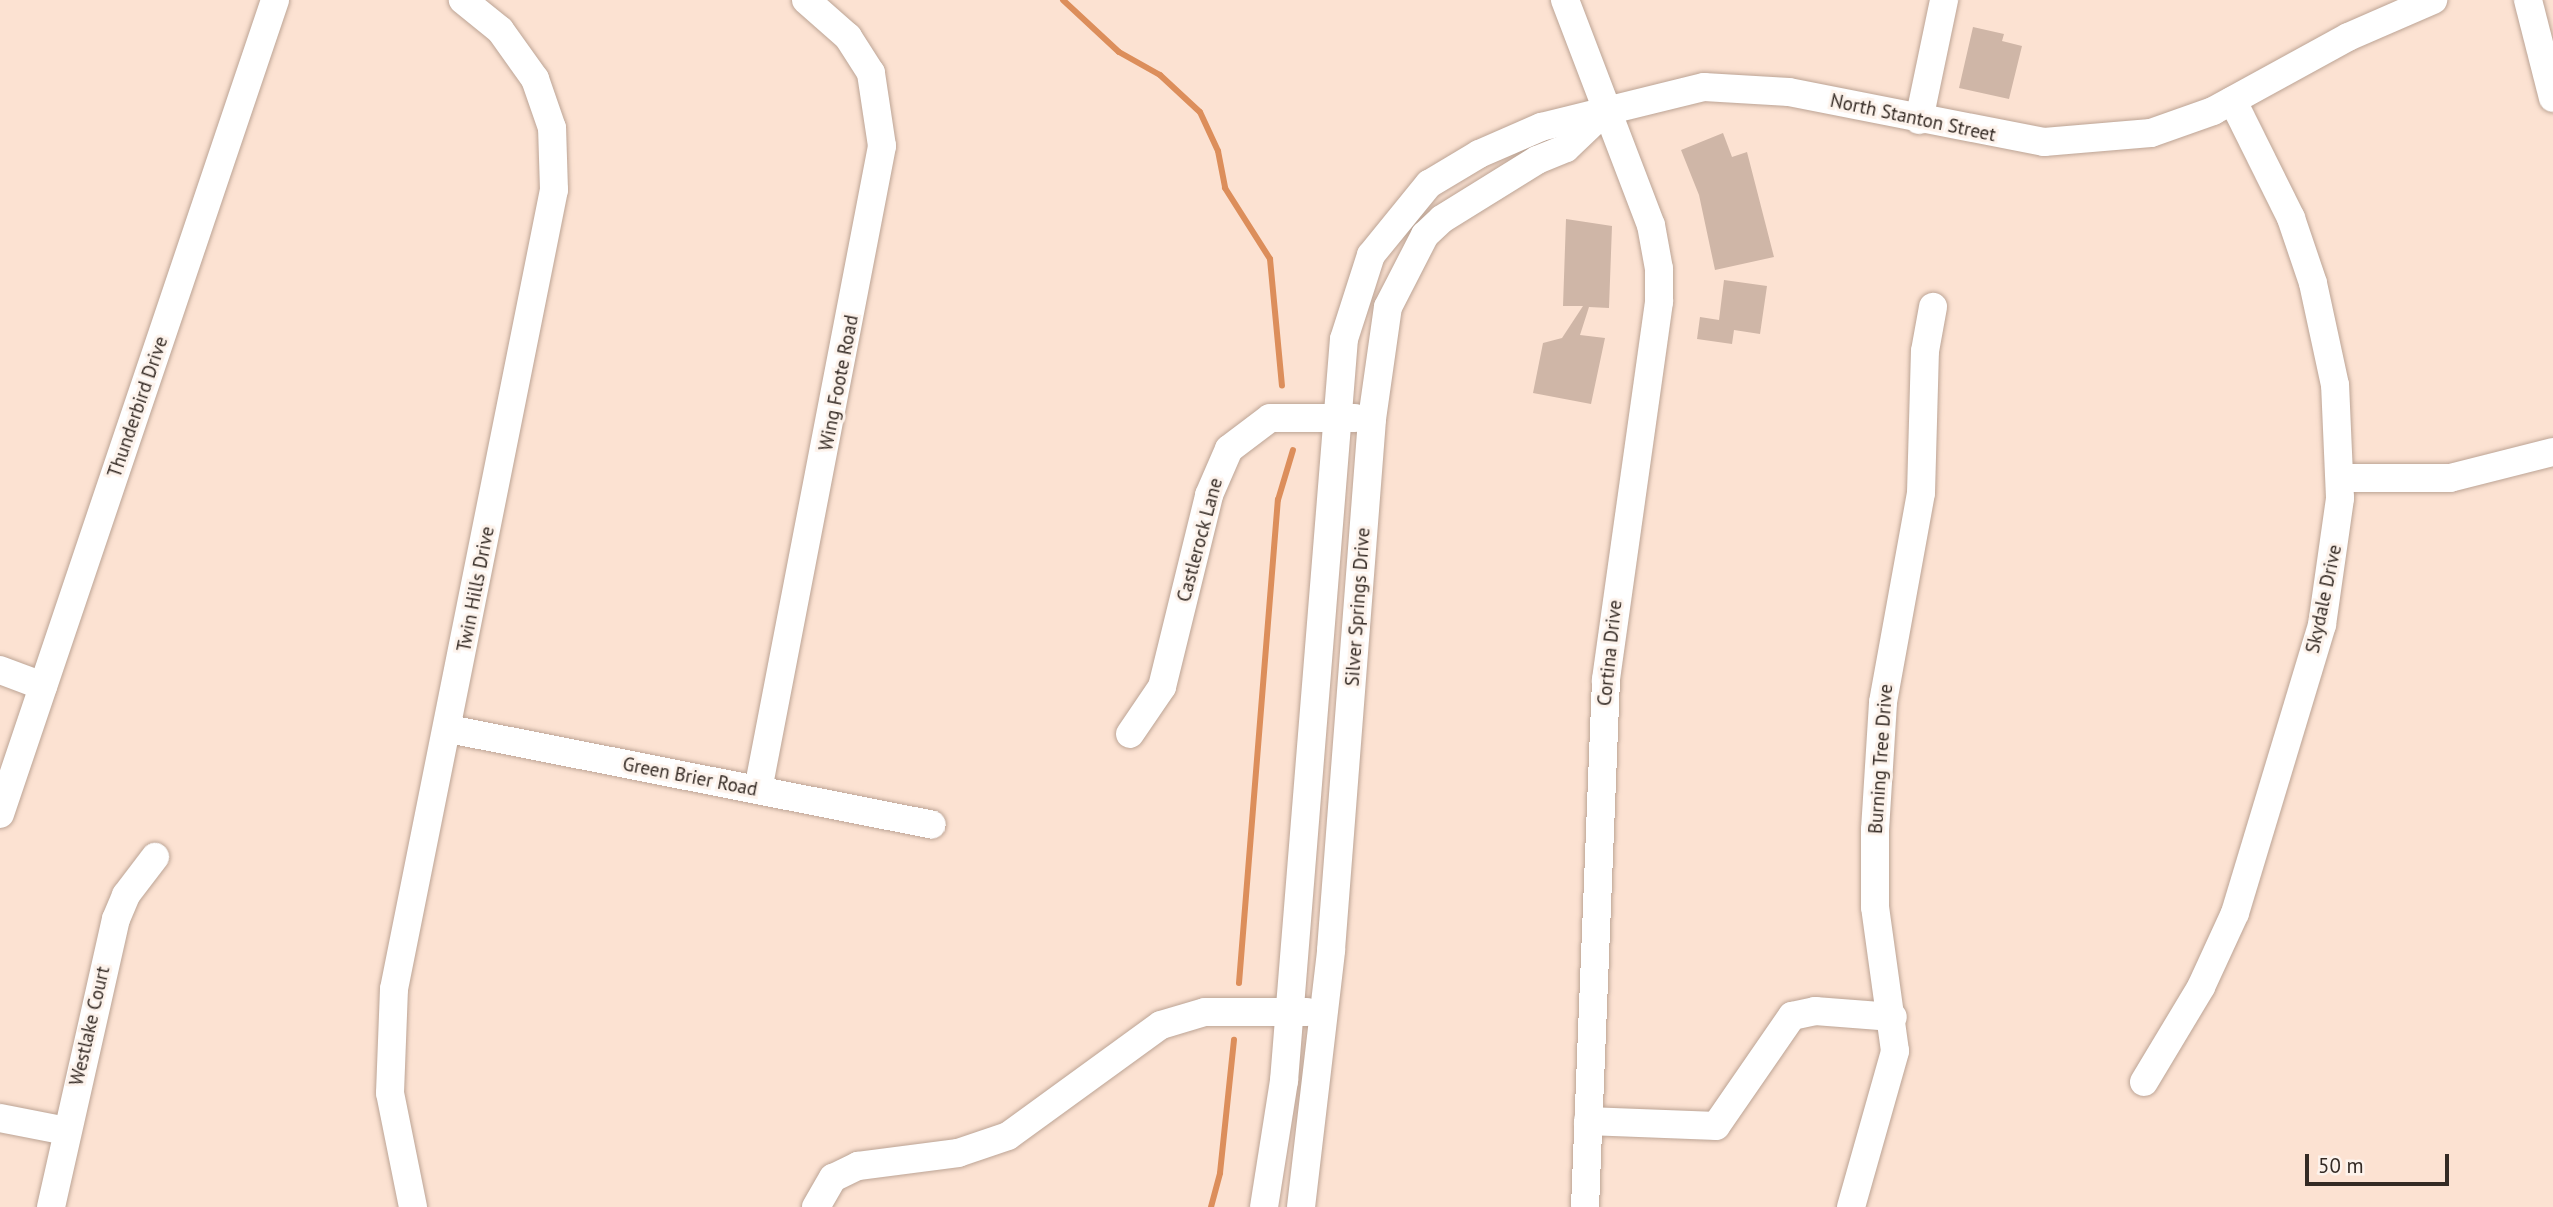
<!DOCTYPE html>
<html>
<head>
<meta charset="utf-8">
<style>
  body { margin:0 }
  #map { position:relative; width:2553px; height:1207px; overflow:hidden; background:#fce2d2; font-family:"PT Sans",sans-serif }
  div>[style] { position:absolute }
  .stream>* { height:6px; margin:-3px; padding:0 3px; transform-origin:3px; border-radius:3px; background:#dc8e5b }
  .building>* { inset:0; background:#cfb6a7 }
  .roads { filter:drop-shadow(0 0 2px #bca495) drop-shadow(0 0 2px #bca495) }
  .minor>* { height:28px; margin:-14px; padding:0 14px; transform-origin:14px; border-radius:14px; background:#fff }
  span { translate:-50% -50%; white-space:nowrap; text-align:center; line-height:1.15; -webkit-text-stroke:6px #fdf3ec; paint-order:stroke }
  .street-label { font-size:19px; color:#342a24 }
  .scale { position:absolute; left:2305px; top:1154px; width:144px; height:32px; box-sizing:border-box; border:4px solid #342a24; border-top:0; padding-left:9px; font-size:21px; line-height:24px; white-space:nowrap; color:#342a24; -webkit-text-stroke:5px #fdf3ec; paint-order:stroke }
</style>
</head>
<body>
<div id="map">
  <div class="stream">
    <div style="left:1063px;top:0;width:76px;rotate:42.9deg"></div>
    <div style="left:1119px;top:52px;width:47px;rotate:29.3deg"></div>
    <div style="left:1160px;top:75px;width:54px;rotate:42.8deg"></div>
    <div style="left:1200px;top:112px;width:43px;rotate:65.2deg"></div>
    <div style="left:1218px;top:151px;width:38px;rotate:79deg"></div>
    <div style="left:1225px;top:188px;width:84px;rotate:57.6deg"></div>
    <div style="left:1270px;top:259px;width:127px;rotate:84.6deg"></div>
    <div style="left:1239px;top:983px;width:485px;rotate:-85.4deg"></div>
    <div style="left:1278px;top:500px;width:52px;rotate:-73.3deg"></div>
    <div style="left:1211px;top:1207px;width:35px;rotate:-75deg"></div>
    <div style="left:1220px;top:1173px;width:134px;rotate:-84deg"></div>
  </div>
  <div class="building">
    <div style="clip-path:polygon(1973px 27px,2004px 34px,2002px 41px,2022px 46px,2009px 99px,1959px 88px)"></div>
    <div style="clip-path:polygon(1723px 133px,1732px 157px,1747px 152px,1774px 257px,1715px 270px,1699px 195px,1681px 150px)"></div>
    <div style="clip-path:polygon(1566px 219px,1612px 226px,1609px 308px,1589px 307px,1580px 335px,1605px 338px,1591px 404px,1533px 393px,1543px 343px,1562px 338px,1583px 306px,1563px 306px)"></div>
    <div style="clip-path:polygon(1724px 280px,1767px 286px,1760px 334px,1734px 330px,1732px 344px,1697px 339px,1700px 317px,1719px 320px)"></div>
  </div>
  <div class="roads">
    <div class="minor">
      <div style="left:1565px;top:0;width:241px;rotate:69.1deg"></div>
      <div style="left:1651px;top:225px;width:45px;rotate:79.7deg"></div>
      <div style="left:1659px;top:269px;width:33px;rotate:90deg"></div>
      <div style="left:1659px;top:302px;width:382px;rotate:98deg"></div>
      <div style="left:1606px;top:680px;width:527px;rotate:92.28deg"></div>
      <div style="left:2528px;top:0;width:101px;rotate:75.7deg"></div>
      <div style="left:1919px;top:120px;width:123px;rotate:-78.2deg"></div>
      <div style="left:2341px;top:478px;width:109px"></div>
      <div style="left:2450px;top:478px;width:106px;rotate:-14.2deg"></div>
      <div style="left:0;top:670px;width:46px;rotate:20.4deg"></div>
      <div style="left:449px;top:729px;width:492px;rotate:11.2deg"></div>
      <div style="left:1130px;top:734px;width:57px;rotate:-55.8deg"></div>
      <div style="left:1162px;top:687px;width:198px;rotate:-76.2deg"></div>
      <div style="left:1209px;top:495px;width:50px;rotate:-66.5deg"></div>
      <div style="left:1229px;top:449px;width:51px;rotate:-37.1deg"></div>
      <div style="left:1270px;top:418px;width:85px"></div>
      <div style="left:758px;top:790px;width:656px;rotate:-79.1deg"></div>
      <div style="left:882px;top:146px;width:74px;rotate:-98.6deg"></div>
      <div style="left:871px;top:73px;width:43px;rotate:-122.6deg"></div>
      <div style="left:848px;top:37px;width:56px;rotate:-138.6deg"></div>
      <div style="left:0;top:814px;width:859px;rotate:-71.33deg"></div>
      <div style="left:2144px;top:1082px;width:111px;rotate:-59deg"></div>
      <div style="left:2201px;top:987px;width:81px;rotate:-65.3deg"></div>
      <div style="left:2235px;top:913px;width:301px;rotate:-73.2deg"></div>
      <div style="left:2322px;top:625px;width:128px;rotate:-81.9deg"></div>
      <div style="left:2340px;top:498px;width:113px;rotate:-92.5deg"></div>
      <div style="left:2335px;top:385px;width:104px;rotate:-102.2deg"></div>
      <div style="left:2313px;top:283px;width:69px;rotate:-108.7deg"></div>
      <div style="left:2291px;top:218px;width:131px;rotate:-116.4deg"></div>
      <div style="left:0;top:1118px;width:68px;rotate:11deg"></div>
      <div style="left:1588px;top:1121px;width:128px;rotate:2.2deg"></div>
      <div style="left:1716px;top:1126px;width:134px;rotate:-55.4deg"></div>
      <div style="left:1792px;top:1016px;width:24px;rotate:-12deg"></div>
      <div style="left:1815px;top:1011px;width:78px;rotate:4.4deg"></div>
      <div style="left:51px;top:1207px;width:295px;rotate:-77.3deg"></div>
      <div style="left:116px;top:919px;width:26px;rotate:-67deg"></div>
      <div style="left:126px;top:895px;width:48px;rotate:-52.7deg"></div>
      <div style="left:413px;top:1207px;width:116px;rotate:-101.4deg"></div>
      <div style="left:390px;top:1093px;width:104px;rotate:-87.8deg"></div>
      <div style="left:394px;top:989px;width:815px;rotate:-78.68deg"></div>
      <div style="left:554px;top:190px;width:62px;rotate:-91.8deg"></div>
      <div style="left:552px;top:128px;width:52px;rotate:-109.1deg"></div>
      <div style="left:535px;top:79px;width:60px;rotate:-125.5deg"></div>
      <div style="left:500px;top:30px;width:48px;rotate:-141deg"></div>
      <div style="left:816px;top:1207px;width:34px;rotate:-60deg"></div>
      <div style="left:833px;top:1178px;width:28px;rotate:-26deg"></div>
      <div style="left:858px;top:1166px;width:101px;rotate:-7.4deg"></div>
      <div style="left:958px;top:1153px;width:53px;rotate:-18.8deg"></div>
      <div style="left:1008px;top:1136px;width:189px;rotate:-36deg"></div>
      <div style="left:1161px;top:1025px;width:46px;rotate:-16.5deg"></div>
      <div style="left:1205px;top:1012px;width:102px"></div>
      <div style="left:1264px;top:1207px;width:128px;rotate:-81deg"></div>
      <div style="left:1284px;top:1081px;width:744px;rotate:-85.38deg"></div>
      <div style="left:1344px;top:339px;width:88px;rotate:-72.2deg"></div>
      <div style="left:1371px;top:255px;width:92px;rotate:-50.8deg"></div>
      <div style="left:1429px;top:184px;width:58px;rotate:-31deg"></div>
      <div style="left:1479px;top:154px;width:68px;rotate:-23.5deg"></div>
      <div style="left:1541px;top:127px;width:168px;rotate:-13.8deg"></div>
      <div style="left:1704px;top:87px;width:85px;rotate:3.4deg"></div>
      <div style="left:1789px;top:92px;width:260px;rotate:11.1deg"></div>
      <div style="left:2044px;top:142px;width:107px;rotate:-4.8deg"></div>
      <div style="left:2151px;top:133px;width:66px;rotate:-19.5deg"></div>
      <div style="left:2213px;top:111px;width:154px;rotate:-28.7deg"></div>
      <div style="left:2348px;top:37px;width:93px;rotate:-23.5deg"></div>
      <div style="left:1301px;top:1207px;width:259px;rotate:-83.3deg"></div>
      <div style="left:1331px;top:950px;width:533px;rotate:-85.58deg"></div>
      <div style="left:1372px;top:419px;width:113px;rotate:-81.9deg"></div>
      <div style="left:1388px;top:307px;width:81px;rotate:-62.8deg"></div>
      <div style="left:1425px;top:235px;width:23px;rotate:-43deg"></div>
      <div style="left:1442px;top:219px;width:112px;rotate:-31.8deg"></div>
      <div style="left:1537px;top:160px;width:31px;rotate:-22deg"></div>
      <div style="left:1566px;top:148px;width:52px;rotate:-43.5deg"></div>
      <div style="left:1851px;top:1207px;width:162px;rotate:-74.2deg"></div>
      <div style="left:1895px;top:1051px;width:145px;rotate:-97.9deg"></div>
      <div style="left:1875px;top:907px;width:77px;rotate:-90deg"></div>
      <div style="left:1875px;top:830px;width:128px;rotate:-86.4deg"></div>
      <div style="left:1883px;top:702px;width:212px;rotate:-79.7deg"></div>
      <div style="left:1921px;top:493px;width:142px;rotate:-88.4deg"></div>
      <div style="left:1925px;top:351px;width:45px;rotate:-79.7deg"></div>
    </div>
  </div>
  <div class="street-label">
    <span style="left:1913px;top:118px;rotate:12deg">North Stanton Street</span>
    <span style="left:839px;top:383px;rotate:-79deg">Wing Foote Road</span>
    <span style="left:138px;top:407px;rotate:-71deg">Thunderbird Drive</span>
    <span style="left:1200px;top:540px;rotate:-75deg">Castlerock Lane</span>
    <span style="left:476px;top:589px;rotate:-79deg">Twin Hills Drive</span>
    <span style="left:2324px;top:599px;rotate:-78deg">Skydale Drive</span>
    <span style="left:1358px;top:607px;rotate:-86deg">Silver Springs Drive</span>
    <span style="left:1610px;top:653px;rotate:-84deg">Cortina Drive</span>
    <span style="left:1881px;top:759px;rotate:-86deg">Burning Tree Drive</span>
    <span style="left:690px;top:777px;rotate:11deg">Green Brier Road</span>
    <span style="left:90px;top:1026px;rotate:-77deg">Westlake Court</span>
  </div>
  <div class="scale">50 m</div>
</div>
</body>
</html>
